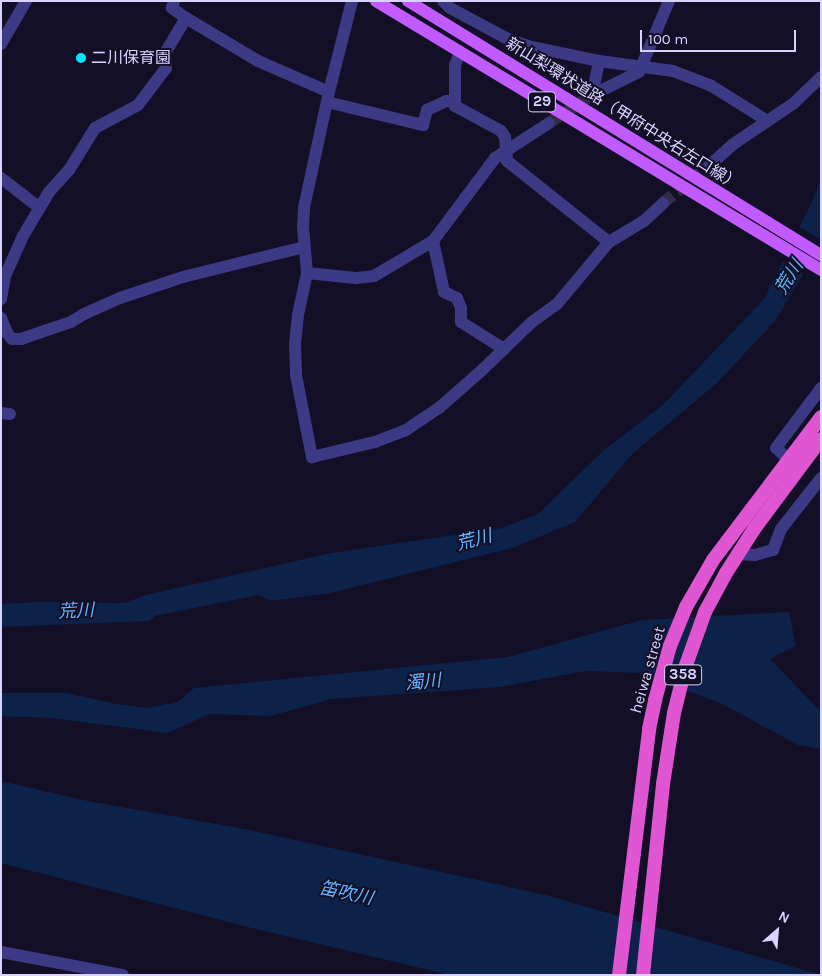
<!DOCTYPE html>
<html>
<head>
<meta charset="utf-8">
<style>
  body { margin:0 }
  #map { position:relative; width:822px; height:976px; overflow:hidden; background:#130f26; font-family:Karla,"Noto Sans JP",sans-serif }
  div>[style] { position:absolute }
  .water>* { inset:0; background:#0c2248 }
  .pier>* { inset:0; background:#130f26 }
  .minor-tunnel>* { height:12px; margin-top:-6px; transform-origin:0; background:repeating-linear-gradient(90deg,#312d47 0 12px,transparent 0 18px) }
  .minor>* { height:12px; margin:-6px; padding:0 6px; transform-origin:6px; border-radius:6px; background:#3d3a85 }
  .primary>* { height:12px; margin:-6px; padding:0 6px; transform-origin:6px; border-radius:6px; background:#c25bff }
  .trunk>* { height:14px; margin:-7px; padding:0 7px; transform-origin:7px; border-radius:7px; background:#e055d1 }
  .dots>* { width:14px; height:14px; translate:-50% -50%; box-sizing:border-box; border:2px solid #130f26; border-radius:50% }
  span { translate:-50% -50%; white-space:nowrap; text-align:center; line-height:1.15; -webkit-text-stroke:4px #130f26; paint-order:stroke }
  .shield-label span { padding:1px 4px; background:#130f26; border:1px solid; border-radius:4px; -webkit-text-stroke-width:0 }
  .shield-label { font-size:15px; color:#d9d4ff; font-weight:700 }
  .poi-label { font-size:16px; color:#d9d4ff }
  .left { translate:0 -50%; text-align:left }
  .street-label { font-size:16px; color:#d9d4ff }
  .water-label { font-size:18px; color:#62b6ff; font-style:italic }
  .frame { position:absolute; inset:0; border:2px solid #d9d4ff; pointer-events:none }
  .north { position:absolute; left:752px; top:906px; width:50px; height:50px; -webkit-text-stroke:4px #130f26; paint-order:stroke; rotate:27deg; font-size:14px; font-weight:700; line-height:20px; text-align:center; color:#d9d4ff }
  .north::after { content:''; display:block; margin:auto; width:18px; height:22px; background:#d9d4ff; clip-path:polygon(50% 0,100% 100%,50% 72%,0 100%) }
  .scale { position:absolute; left:640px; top:30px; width:156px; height:22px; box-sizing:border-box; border:2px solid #d9d4ff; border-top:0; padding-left:6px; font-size:15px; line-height:18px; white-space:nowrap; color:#d9d4ff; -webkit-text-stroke:4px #130f26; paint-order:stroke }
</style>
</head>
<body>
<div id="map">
  <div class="water">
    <div style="clip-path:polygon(821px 179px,821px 244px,775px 321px,716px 384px,633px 453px,575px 522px,512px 548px,330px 593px,271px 601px,258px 595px,155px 616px,149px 621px,1px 627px,1px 604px,40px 602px,124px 603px,146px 595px,331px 553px,502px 528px,538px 514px,604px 450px,663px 405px,764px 299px,810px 206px)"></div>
    <div style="clip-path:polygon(789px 612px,796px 646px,770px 659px,821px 712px,821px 749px,798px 745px,720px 703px,639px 673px,585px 671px,500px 687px,331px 699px,271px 716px,209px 714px,168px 733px,51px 718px,1px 716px,1px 693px,67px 693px,116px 704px,147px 708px,178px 702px,194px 688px,508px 657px,642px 620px)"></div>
    <div style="clip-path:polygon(1px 781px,83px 800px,250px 830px,546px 895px,821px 975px,450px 975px,248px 927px,1px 863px)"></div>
  </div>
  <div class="pier">
    <div style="clip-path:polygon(798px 226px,821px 240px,821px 249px,805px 275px,781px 260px)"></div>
  </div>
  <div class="minor-tunnel">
    <div style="left:549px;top:123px;width:51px;rotate:-33.1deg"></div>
    <div style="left:663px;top:203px;width:60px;rotate:-39deg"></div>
  </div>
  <div class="minor">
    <div style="left:174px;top:1px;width:7px;rotate:106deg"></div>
    <div style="left:172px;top:8px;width:17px;rotate:36deg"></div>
    <div style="left:186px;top:18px;width:84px;rotate:30.8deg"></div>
    <div style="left:258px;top:61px;width:77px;rotate:23.6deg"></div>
    <div style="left:352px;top:1px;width:94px;rotate:104.2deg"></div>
    <div style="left:329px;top:92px;width:119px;rotate:102.2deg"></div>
    <div style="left:304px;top:208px;width:19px;rotate:93deg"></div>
    <div style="left:303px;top:227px;width:46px;rotate:85deg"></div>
    <div style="left:307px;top:273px;width:43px;rotate:102.1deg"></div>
    <div style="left:298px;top:315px;width:29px;rotate:96deg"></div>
    <div style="left:295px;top:344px;width:31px;rotate:88deg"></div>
    <div style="left:296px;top:375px;width:84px;rotate:79deg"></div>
    <div style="left:312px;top:457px;width:65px;rotate:-13.4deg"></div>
    <div style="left:375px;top:442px;width:33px;rotate:-21deg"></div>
    <div style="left:406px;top:430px;width:40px;rotate:-34deg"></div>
    <div style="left:439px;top:408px;width:56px;rotate:-41.4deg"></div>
    <div style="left:481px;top:371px;width:71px;rotate:-43.9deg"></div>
    <div style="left:532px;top:322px;width:31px;rotate:-36deg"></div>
    <div style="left:557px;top:304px;width:81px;rotate:-50deg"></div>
    <div style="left:609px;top:242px;width:41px;rotate:-31deg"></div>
    <div style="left:644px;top:221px;width:26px;rotate:-43deg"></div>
    <div style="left:443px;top:1px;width:10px;rotate:45deg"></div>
    <div style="left:450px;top:8px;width:66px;rotate:28.1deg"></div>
    <div style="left:508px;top:39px;width:21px;rotate:19deg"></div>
    <div style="left:528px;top:46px;width:73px;rotate:11.9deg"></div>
    <div style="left:599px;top:61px;width:75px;rotate:7.7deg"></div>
    <div style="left:673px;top:71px;width:40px;rotate:21deg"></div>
    <div style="left:710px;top:85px;width:66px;rotate:32deg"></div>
    <div style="left:1px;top:44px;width:50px;rotate:-59.8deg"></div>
    <div style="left:460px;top:52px;width:14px;rotate:111deg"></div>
    <div style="left:455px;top:65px;width:41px;rotate:90deg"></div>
    <div style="left:455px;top:106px;width:52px;rotate:28.5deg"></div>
    <div style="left:501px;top:131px;width:7px;rotate:56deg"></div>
    <div style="left:505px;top:137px;width:24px;rotate:85deg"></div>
    <div style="left:507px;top:161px;width:130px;rotate:38.5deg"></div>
    <div style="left:592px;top:95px;width:52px;rotate:-26.1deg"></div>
    <div style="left:639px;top:72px;width:77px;rotate:-67.1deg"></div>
    <div style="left:592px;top:95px;width:35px;rotate:-78deg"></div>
    <div style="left:327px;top:102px;width:99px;rotate:13.5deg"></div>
    <div style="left:423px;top:125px;width:16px;rotate:-75deg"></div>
    <div style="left:427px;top:110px;width:21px;rotate:-25deg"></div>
    <div style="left:446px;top:101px;width:8px;rotate:7deg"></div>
    <div style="left:710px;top:165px;width:30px;rotate:-42deg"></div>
    <div style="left:732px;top:145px;width:75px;rotate:-34.1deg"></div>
    <div style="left:794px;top:103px;width:37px;rotate:-44deg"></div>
    <div style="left:1px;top:178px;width:49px;rotate:37.6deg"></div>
    <div style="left:433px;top:241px;width:52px;rotate:77.8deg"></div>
    <div style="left:444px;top:292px;width:14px;rotate:25deg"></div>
    <div style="left:457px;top:298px;width:11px;rotate:68deg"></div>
    <div style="left:461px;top:308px;width:14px;rotate:90deg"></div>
    <div style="left:461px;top:322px;width:51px;rotate:32.1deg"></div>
    <div style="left:307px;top:273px;width:49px;rotate:5.8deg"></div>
    <div style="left:356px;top:278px;width:18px;rotate:-6deg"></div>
    <div style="left:374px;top:276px;width:69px;rotate:-30.7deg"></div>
    <div style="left:433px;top:241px;width:104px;rotate:-53.2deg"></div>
    <div style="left:495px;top:158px;width:64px;rotate:-32.9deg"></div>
    <div style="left:1px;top:299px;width:23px;rotate:-80deg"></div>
    <div style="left:5px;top:276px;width:44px;rotate:-65.8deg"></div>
    <div style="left:23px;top:236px;width:51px;rotate:-59.4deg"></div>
    <div style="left:49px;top:192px;width:30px;rotate:-48deg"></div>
    <div style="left:69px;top:170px;width:49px;rotate:-58.2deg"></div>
    <div style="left:95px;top:128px;width:49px;rotate:-28.1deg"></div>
    <div style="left:138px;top:105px;width:46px;rotate:-52.9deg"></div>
    <div style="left:166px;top:68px;width:15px;rotate:-94deg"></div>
    <div style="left:165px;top:53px;width:41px;rotate:-59deg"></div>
    <div style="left:1px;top:318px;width:16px;rotate:68deg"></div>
    <div style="left:7px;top:333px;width:8px;rotate:50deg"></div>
    <div style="left:12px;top:339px;width:9px"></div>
    <div style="left:21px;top:339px;width:53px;rotate:-18.8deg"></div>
    <div style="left:71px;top:322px;width:15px;rotate:-32deg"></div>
    <div style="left:84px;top:314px;width:39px;rotate:-24deg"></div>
    <div style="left:120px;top:298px;width:66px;rotate:-18.4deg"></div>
    <div style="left:183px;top:277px;width:125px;rotate:-13.9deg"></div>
    <div style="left:1px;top:413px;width:9px;rotate:6deg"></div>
    <div style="left:788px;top:459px;width:16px;rotate:-137deg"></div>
    <div style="left:776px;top:448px;width:75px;rotate:-53.1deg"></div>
    <div style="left:737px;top:554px;width:18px;rotate:3deg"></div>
    <div style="left:755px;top:555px;width:19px;rotate:-16deg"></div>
    <div style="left:773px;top:550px;width:22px;rotate:-69deg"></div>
    <div style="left:781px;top:529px;width:65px;rotate:-51.9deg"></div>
    <div style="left:1px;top:952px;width:124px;rotate:10.7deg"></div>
  </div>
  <div class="primary">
    <div style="left:376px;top:1px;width:520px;rotate:31.15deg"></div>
    <div style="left:408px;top:1px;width:485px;rotate:31.6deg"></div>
  </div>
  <div class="trunk">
    <div style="left:619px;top:975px;width:248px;rotate:-83deg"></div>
    <div style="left:649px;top:729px;width:30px;rotate:-78deg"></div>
    <div style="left:655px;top:700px;width:56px;rotate:-74.5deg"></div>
    <div style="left:670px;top:646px;width:42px;rotate:-67.7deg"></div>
    <div style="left:686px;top:607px;width:54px;rotate:-60.1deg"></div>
    <div style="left:713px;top:560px;width:179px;rotate:-52.9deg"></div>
    <div style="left:643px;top:975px;width:192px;rotate:-84deg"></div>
    <div style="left:663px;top:784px;width:72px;rotate:-81.2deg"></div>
    <div style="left:674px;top:713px;width:49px;rotate:-76deg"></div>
    <div style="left:686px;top:665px;width:56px;rotate:-70.3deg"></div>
    <div style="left:705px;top:612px;width:44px;rotate:-61.7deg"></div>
    <div style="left:726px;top:573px;width:52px;rotate:-57.5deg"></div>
    <div style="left:754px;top:529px;width:112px;rotate:-53.3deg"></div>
  </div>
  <div class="dots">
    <div style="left:81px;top:58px;background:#00e5ff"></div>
  </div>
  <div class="shield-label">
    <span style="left:542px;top:102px">29</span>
    <span style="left:683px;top:675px">358</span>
  </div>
  <div class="poi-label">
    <span class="left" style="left:91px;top:58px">二川保育園</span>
  </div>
  <div class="street-label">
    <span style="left:623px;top:114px;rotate:32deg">新山梨環状道路（甲府中央右左口線）</span>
    <span style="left:648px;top:670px;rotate:-74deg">heiwa street</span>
  </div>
  <div class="water-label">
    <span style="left:789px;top:277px;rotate:-58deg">荒川</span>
    <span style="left:474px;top:540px;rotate:-15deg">荒川</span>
    <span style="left:76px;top:611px;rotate:-3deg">荒川</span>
    <span style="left:423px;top:682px;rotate:-6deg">濁川</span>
    <span style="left:346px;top:893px;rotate:12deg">笛吹川</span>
  </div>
  <div class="frame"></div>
  <div class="north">N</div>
  <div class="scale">100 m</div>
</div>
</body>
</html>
